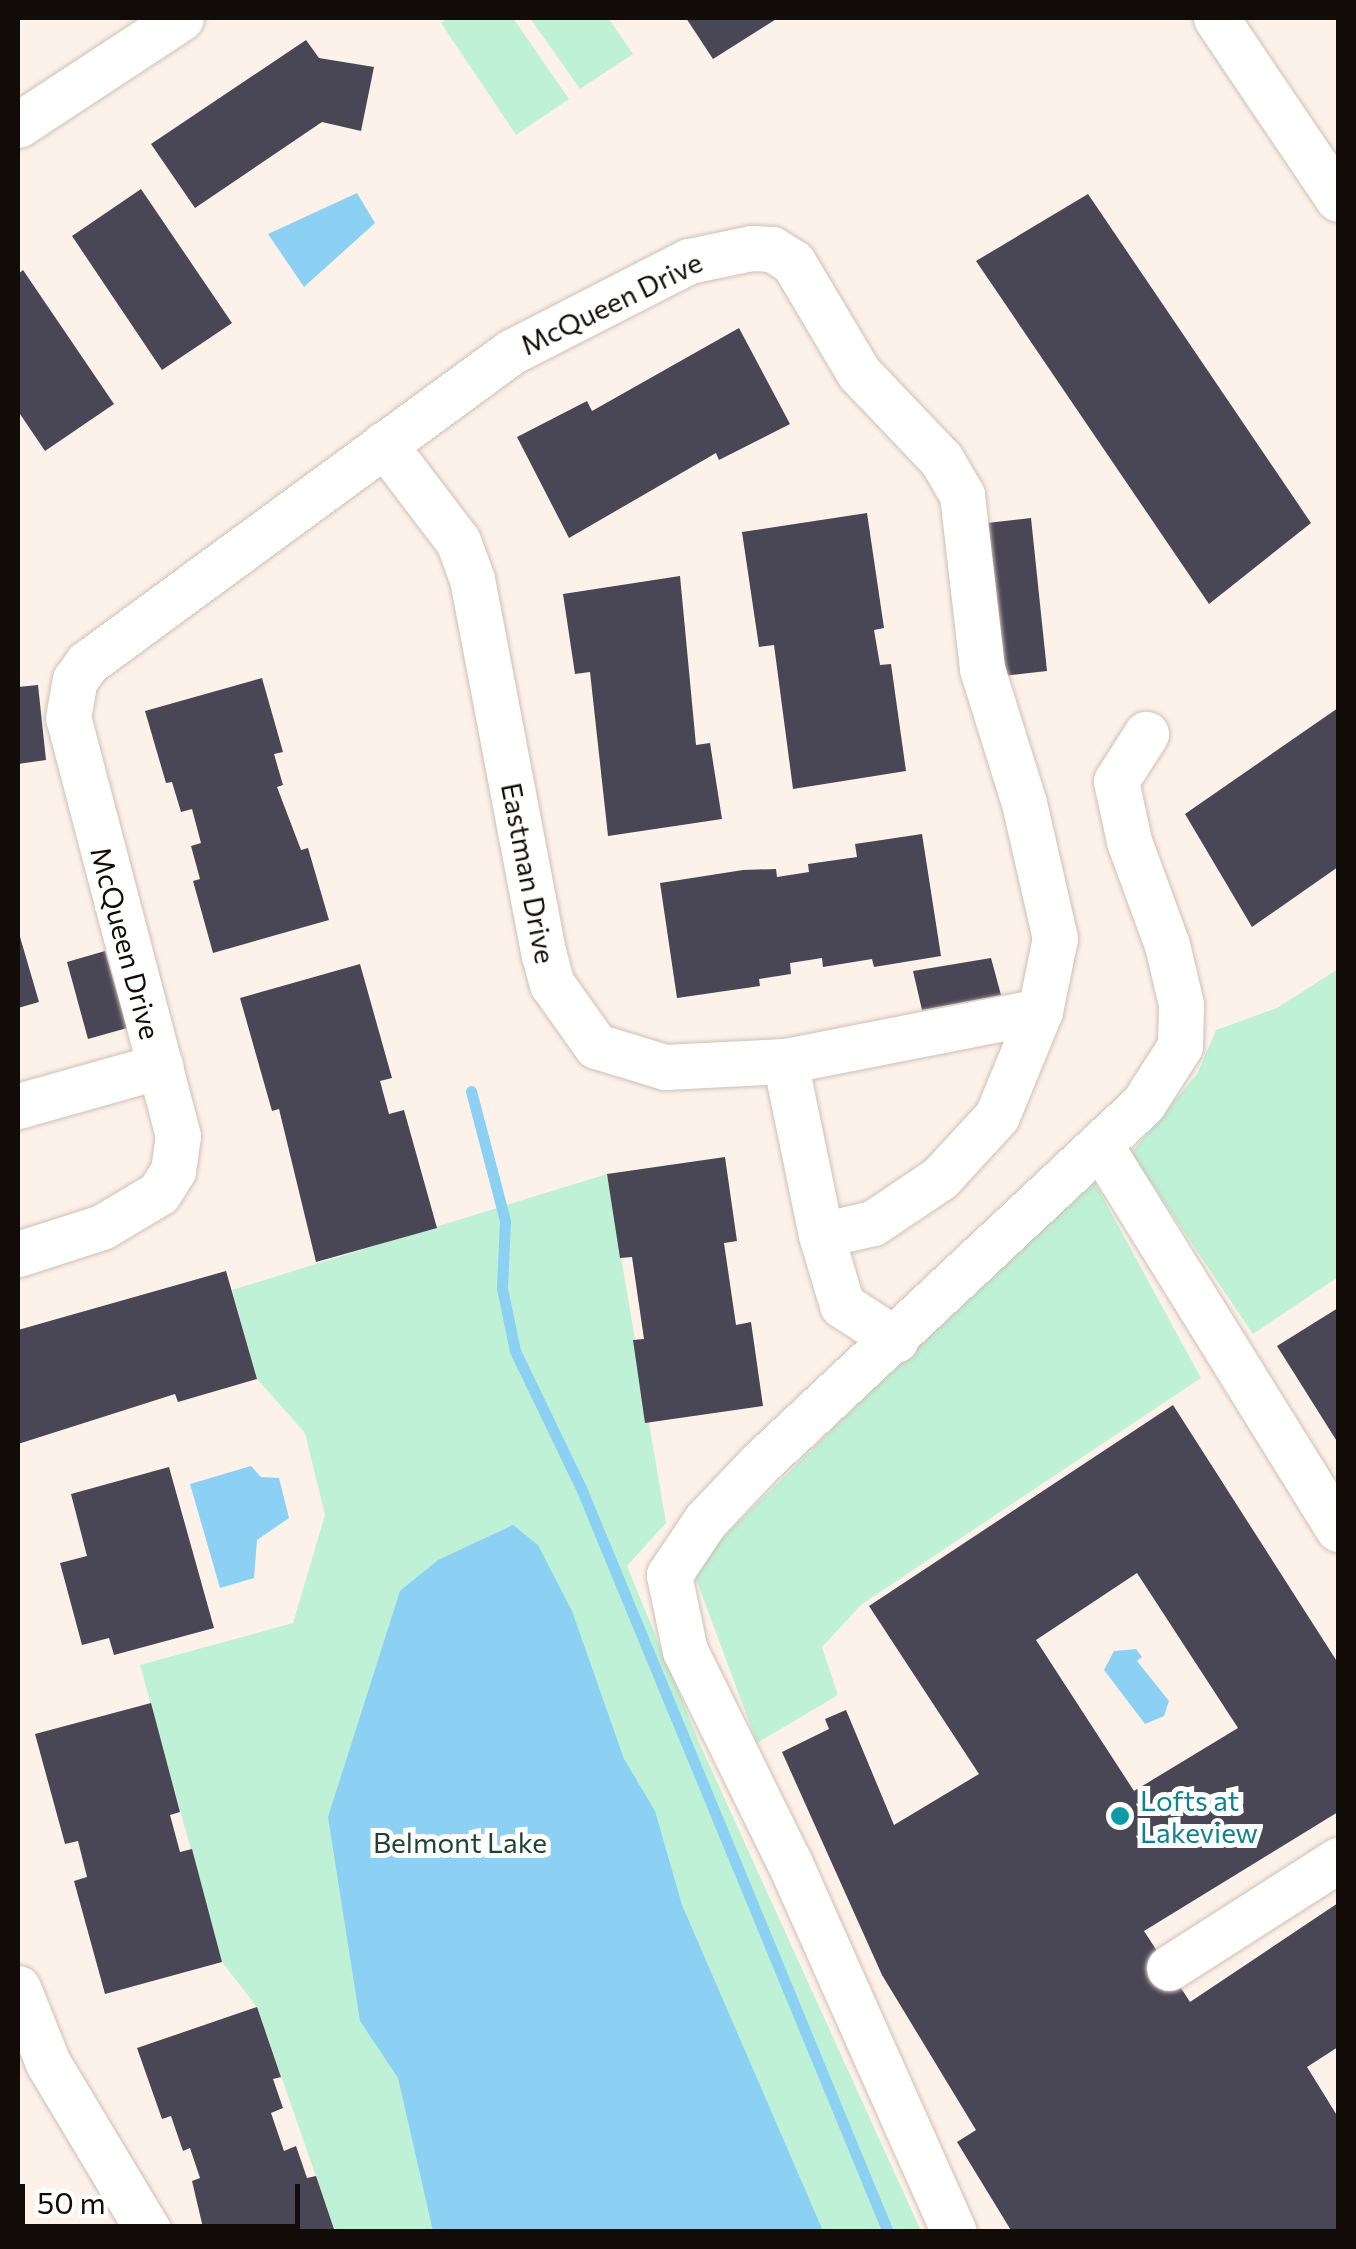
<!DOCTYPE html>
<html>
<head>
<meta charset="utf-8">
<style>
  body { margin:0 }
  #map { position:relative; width:1356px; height:2249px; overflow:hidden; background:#fdf2ea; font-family:Commissioner,sans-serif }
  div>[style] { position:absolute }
  .green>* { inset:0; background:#bef1d6 }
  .water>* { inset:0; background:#8cd0f4 }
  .stream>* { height:11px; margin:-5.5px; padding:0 5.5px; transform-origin:5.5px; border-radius:5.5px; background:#8cd0f4 }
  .building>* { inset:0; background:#494656 }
  .roads { filter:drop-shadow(0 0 2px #cfbfb2) drop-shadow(0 0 2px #cfbfb2) }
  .minor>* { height:45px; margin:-22.5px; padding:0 22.5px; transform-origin:22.5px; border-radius:22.5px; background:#fff }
  .dots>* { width:28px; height:28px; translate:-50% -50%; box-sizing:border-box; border:5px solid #fff; border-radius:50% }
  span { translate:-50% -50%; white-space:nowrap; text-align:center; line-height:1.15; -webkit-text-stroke:10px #fff; paint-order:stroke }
  .street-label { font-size:28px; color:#110c07 }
  .culture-label { font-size:28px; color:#0d838f }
  .left { translate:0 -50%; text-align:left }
  .park-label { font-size:28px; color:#1d4432 }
  .frame { position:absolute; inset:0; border:20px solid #110c07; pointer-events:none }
  .scale { position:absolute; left:20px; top:2184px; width:280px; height:45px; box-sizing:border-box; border:5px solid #110c07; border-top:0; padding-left:12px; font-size:30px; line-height:35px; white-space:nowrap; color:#110c07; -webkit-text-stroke:8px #fff; paint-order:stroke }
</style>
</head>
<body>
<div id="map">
  <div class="green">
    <div style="clip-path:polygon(449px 18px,513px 18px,569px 99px,516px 135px,441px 23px)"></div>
    <div style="clip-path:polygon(530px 18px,608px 18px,633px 54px,580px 89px)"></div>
    <div style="clip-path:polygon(1338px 969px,1338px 1277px,1253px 1334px,1131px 1153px,1197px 1074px,1216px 1030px,1277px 1008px)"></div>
    <div style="clip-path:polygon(607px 1174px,666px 1523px,627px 1566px,702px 1749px,921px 2231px,335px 2231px,257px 2007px,222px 1962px,140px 1665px,293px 1623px,325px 1515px,305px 1433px,257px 1379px,232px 1290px)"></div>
    <div style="clip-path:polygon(1090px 1174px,1201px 1378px,862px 1604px,822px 1647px,838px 1695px,757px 1743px,692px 1568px)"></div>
  </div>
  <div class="water">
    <div style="clip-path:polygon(357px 193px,375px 223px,304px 287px,268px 234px)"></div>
    <div style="clip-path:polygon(251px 1466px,261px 1477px,279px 1478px,289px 1518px,257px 1540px,254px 1578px,220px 1588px,190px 1484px)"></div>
    <div style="clip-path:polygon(513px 1525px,538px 1545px,572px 1611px,624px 1759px,655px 1811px,682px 1905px,823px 2231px,433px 2231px,398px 2078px,360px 2021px,328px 1817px,400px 1591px,438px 1560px)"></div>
    <div style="clip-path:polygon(1136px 1649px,1142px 1657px,1137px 1661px,1169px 1701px,1164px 1716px,1145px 1724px,1104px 1670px,1114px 1651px)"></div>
  </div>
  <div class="stream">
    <div style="left:471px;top:1091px;width:134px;rotate:75.3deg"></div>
    <div style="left:505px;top:1221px;width:67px;rotate:92.6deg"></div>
    <div style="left:502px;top:1288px;width:64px;rotate:78.3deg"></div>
    <div style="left:515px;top:1351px;width:152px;rotate:64.3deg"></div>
    <div style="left:581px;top:1488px;width:805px;rotate:67.58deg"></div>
  </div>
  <div class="building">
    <div style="clip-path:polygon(686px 18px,778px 18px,713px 59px)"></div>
    <div style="clip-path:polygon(306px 40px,319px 58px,374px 67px,361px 131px,322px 122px,195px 208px,151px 144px)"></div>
    <div style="clip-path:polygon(141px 189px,232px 323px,162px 370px,72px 236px)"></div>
    <div style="clip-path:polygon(1088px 194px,1311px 523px,1209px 604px,976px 261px)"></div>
    <div style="clip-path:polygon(23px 270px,114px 404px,45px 451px,18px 411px,18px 274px)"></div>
    <div style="clip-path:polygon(739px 328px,790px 424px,719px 460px,716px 453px,569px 538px,517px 437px,587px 401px,592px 411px)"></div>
    <div style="clip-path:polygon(867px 513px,884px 628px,874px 630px,880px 665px,891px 664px,906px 771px,793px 789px,774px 645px,759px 647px,742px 532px)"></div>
    <div style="clip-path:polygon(1031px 518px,1047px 671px,1003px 676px,987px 523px)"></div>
    <div style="clip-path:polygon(680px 576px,696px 745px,710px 743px,722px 819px,608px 836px,590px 672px,575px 674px,563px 594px)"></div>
    <div style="clip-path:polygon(262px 678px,283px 752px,274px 754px,283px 785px,277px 787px,301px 850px,308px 848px,329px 920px,213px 953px,193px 881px,200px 879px,191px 846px,201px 843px,192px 809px,181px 812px,172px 782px,166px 783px,145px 711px)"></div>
    <div style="clip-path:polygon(38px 685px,46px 760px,18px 764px,18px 687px)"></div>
    <div style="clip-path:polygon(1338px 708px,1338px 867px,1252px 927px,1185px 814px)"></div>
    <div style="clip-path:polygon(922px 834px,941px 956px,874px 967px,872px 959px,823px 967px,822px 958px,790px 963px,791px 974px,759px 979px,760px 986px,677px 998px,660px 883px,743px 870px,776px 869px,777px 877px,809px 872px,808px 864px,857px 857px,855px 844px)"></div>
    <div style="clip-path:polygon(18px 930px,39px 1002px,18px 1008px)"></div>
    <div style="clip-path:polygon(105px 951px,127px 1028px,88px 1039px,67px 962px)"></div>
    <div style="clip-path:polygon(991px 958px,1001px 995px,922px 1010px,913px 971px)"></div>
    <div style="clip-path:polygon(360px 964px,392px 1078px,380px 1081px,389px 1114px,404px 1110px,437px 1228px,316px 1262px,279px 1109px,272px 1111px,240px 998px)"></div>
    <div style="clip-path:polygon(725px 1157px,737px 1241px,724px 1243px,736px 1325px,751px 1322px,763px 1406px,645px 1423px,633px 1340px,644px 1339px,632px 1257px,620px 1258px,607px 1174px)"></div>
    <div style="clip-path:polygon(226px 1271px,257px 1379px,178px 1402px,175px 1394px,18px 1444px,18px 1330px)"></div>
    <div style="clip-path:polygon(1338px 1308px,1338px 1443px,1277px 1346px)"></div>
    <div style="clip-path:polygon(evenodd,1173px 1405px,1338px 1663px,1338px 1812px,1144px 1931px,1190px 2002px,1338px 1903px,1338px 2047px,1307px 2067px,1338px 2117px,1338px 2232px,1012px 2232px,957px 2142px,976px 2130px,882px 1975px,782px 1752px,829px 1729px,825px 1719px,846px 1710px,894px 1825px,979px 1774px,869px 1606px,1173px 1405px,1137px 1573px,1238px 1728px,1134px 1791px,1036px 1640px,1137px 1573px)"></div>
    <div style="clip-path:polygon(169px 1467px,214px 1628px,114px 1655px,109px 1638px,82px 1645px,60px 1563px,87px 1556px,71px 1494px)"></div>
    <div style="clip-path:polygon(151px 1703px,180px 1812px,170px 1815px,180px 1852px,192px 1849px,222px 1962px,105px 1994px,74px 1881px,87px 1877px,78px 1841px,65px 1844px,35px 1734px)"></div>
    <div style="clip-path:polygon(257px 2007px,281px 2077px,273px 2079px,283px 2108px,271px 2113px,284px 2151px,296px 2146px,307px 2178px,316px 2176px,335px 2232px,204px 2232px,192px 2181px,200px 2178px,190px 2148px,183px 2151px,171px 2116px,162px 2119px,137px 2048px)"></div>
  </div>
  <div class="roads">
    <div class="minor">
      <div style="left:1216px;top:18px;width:218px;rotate:56deg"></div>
      <div style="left:18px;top:125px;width:195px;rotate:-33.3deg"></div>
      <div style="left:384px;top:444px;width:122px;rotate:52.7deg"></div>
      <div style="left:458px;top:541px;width:40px;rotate:69.8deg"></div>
      <div style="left:472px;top:579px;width:383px;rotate:79.2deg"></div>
      <div style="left:544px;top:955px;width:30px;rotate:75deg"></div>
      <div style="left:552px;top:984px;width:76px;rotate:54.6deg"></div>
      <div style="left:596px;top:1046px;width:72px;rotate:16.9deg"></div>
      <div style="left:665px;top:1067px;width:120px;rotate:-2.9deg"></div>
      <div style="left:785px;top:1061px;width:260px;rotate:-11.1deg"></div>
      <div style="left:18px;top:1106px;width:148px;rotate:-15.7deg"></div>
      <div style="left:1100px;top:1145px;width:452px;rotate:58.2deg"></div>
      <div style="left:821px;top:1235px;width:73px;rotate:73.3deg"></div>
      <div style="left:842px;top:1305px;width:64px;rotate:32.9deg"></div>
      <div style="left:18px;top:1254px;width:88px;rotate:-17.8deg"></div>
      <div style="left:102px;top:1227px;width:66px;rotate:-30.8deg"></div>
      <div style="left:159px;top:1193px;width:26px;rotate:-58deg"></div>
      <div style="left:173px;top:1171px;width:35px;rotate:-82deg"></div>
      <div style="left:178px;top:1136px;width:432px;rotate:-104.7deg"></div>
      <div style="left:68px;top:718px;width:39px;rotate:-80deg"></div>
      <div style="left:75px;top:680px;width:21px;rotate:-55deg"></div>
      <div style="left:87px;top:663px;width:526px;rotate:-36.26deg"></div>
      <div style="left:511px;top:352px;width:200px;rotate:-27.1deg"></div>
      <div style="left:689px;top:261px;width:64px;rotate:-11.7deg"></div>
      <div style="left:752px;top:248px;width:20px;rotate:3deg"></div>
      <div style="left:772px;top:249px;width:25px;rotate:32deg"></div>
      <div style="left:793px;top:262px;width:129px;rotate:59.3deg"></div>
      <div style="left:859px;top:373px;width:119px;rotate:46.4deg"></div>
      <div style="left:941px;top:459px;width:42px;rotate:59.7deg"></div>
      <div style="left:962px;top:495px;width:175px;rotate:83.4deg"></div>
      <div style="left:982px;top:669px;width:140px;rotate:72.6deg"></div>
      <div style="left:1024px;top:803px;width:139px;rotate:77.1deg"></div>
      <div style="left:1055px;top:938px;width:75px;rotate:101.6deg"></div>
      <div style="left:1040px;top:1011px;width:113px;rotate:112.3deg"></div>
      <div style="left:997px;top:1116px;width:84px;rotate:132.6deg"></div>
      <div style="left:940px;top:1178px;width:81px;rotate:146.1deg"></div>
      <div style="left:873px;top:1223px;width:53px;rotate:167deg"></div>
      <div style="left:821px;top:1235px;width:178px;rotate:-101.7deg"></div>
      <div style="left:1169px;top:1968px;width:201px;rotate:-32.6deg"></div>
      <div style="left:18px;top:1988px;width:81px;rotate:68.2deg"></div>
      <div style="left:48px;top:2063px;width:197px;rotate:59.1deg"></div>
      <div style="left:954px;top:2232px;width:407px;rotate:-114deg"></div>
      <div style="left:788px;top:1860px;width:233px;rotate:-116.2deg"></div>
      <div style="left:685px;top:1651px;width:78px;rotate:-101.9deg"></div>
      <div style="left:669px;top:1575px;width:65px;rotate:-56.3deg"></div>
      <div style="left:705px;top:1521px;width:80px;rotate:-46.5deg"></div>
      <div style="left:760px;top:1463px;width:525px;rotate:-43.15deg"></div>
      <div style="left:1143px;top:1104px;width:69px;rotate:-57.5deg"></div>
      <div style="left:1180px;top:1046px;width:42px;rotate:-88.6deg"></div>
      <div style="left:1181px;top:1004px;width:61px;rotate:-103.3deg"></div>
      <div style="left:1167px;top:945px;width:111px;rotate:-110.1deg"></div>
      <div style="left:1129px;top:841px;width:61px;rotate:-102.2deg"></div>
      <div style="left:1116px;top:781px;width:56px;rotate:-57.4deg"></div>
    </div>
  </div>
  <div class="dots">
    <div style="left:1120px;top:1816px;background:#0f9aa8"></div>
  </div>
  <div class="street-label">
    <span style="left:611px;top:303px;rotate:-26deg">McQueen Drive</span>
    <span style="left:529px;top:873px;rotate:79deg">Eastman Drive</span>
    <span style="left:126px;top:943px;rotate:75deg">McQueen Drive</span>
  </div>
  <div class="culture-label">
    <span class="left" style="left:1140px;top:1816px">Lofts at<br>Lakeview</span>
  </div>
  <div class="park-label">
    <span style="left:460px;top:1842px">Belmont Lake</span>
  </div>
  <div class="frame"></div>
  <div class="scale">50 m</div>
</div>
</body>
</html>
